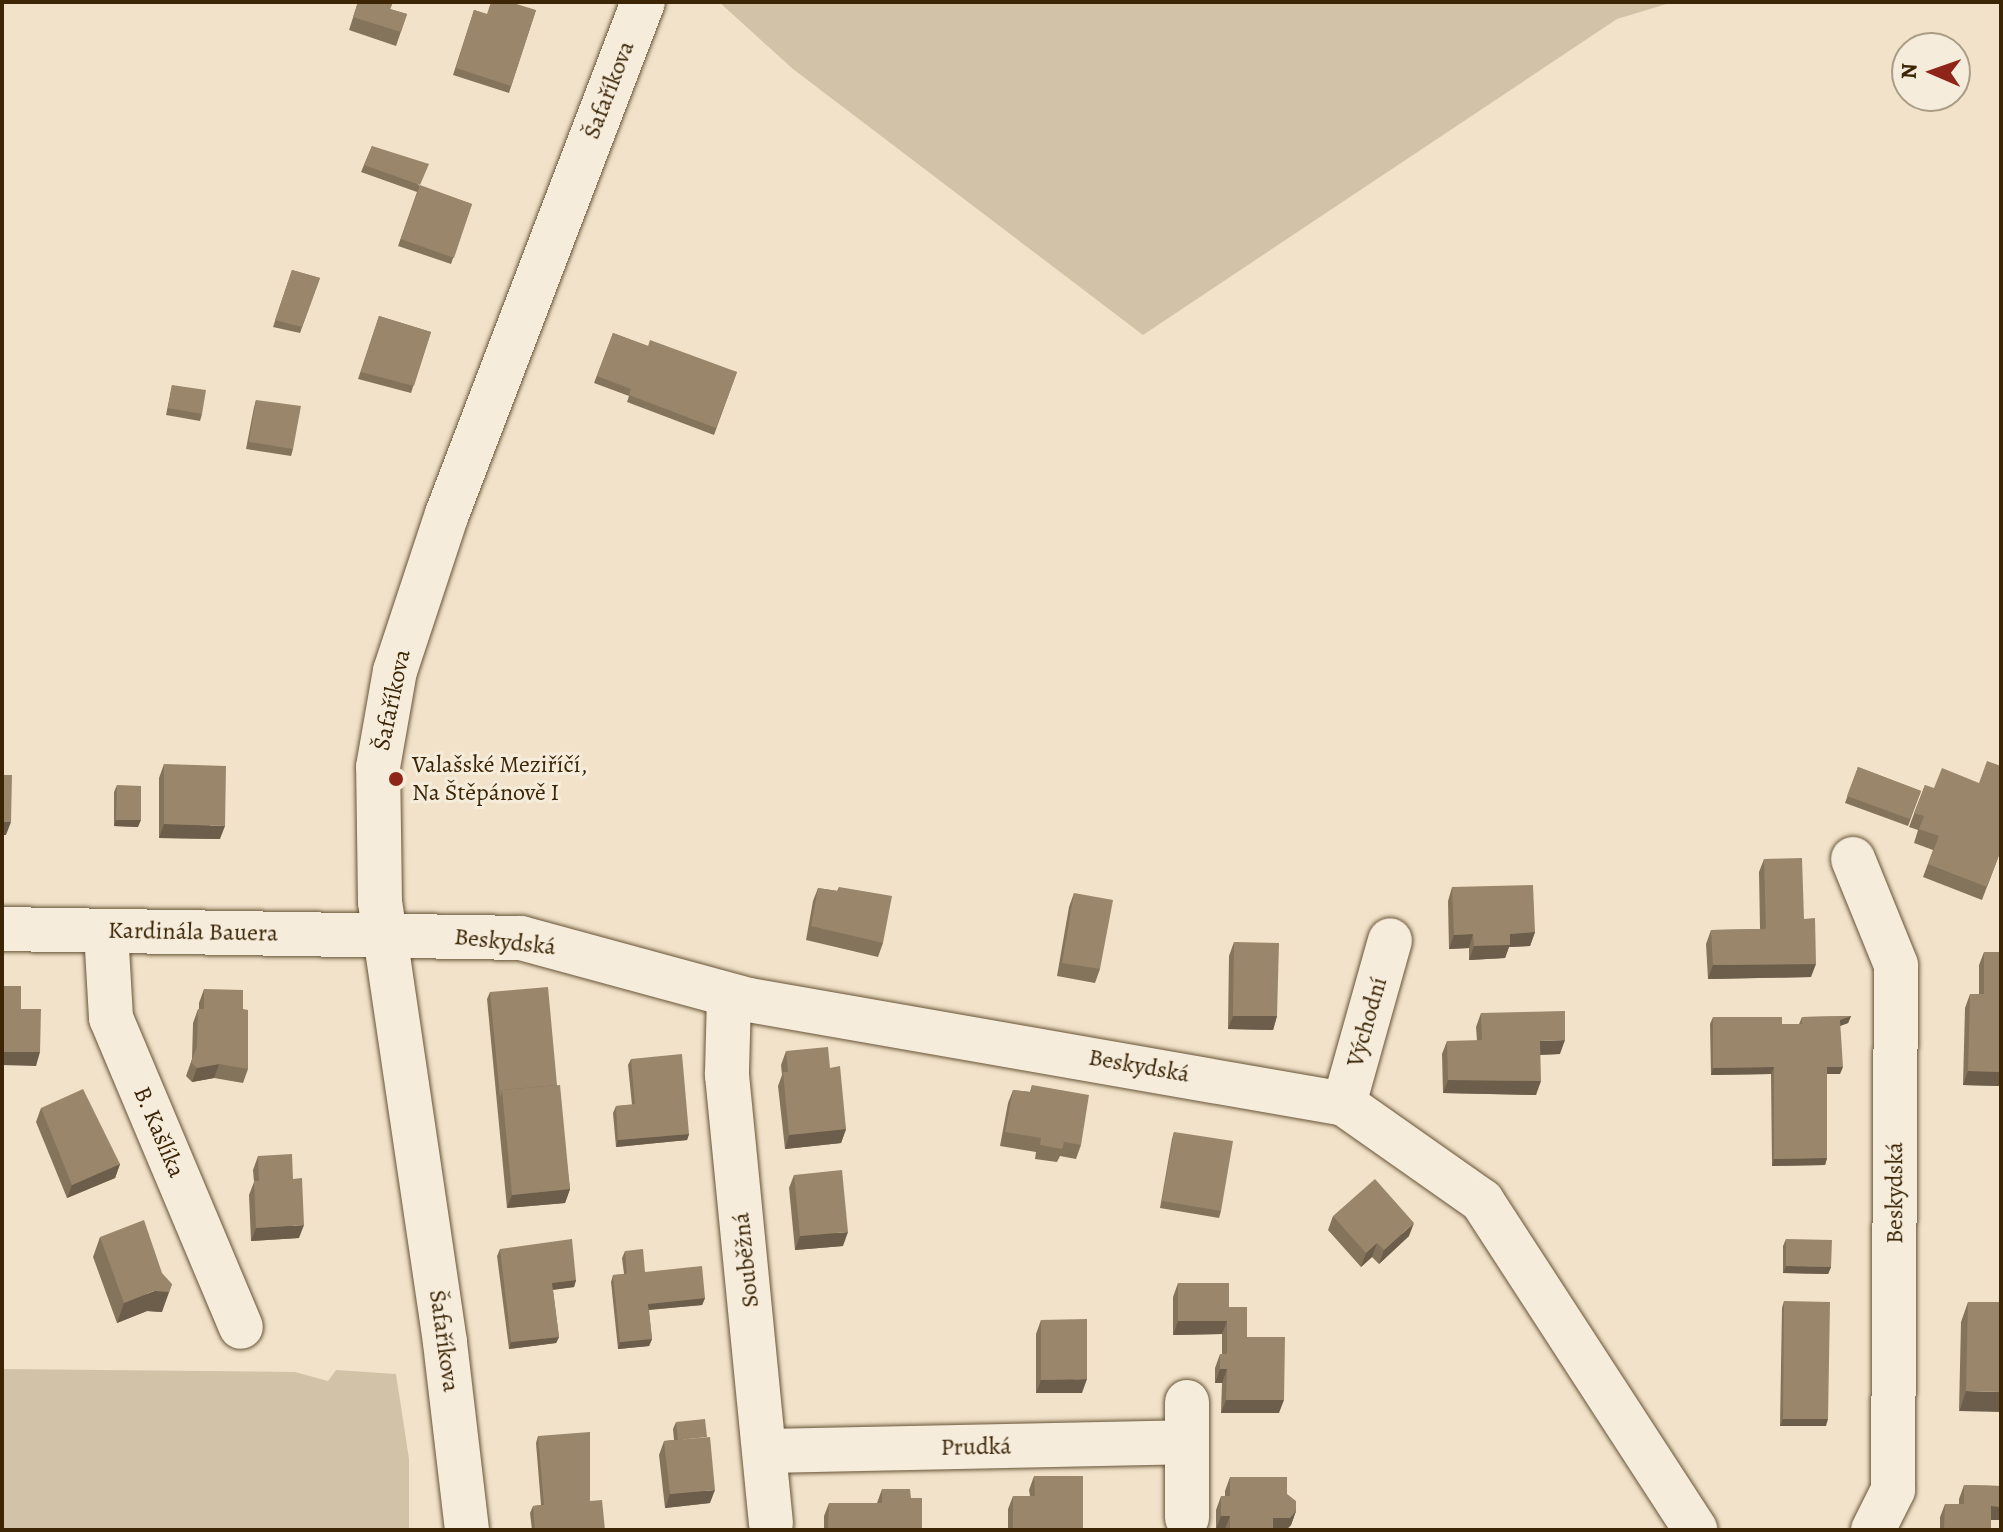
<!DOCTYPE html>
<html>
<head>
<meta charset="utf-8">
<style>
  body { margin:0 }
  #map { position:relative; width:2003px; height:1532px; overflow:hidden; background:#f1e2c9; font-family:Alegreya,serif }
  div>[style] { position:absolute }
  .green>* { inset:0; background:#d2c2a8 }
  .roads { filter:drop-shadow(0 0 2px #685436) drop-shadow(0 0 2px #685436) }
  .street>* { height:44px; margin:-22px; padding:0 22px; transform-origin:22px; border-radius:22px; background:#f6ecdc }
  .secondary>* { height:44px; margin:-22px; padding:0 22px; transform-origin:22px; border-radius:22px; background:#f6ecdc }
  .wall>* { inset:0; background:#84745c }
  .shaded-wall>* { inset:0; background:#6c5e4b }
  .building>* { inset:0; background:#9a876b }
  .dots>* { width:22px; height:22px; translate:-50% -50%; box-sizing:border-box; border:4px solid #f6ecdc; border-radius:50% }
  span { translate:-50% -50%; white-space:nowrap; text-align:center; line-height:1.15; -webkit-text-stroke:6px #f6ecdc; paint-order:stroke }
  .street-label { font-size:24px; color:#3b2505 }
  .poi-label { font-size:24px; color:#3b2505 }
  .left { translate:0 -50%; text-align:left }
  .frame { position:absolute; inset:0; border:4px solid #3b2505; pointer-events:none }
  .north { position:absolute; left:1891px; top:32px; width:80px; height:80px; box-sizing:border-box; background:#f6ecdc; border:2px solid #ab9c86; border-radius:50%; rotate:272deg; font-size:22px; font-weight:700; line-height:32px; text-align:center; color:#3b2505 }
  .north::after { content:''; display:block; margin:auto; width:28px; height:36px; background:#8f2418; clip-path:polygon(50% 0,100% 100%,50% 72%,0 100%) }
</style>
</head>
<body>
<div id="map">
  <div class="green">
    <div style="clip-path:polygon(719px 2px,1673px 2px,1617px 19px,1143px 335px,793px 69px)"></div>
    <div style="clip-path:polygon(2px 1369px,295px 1372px,328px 1381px,336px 1370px,396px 1374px,409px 1459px,409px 1530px,2px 1530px)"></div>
  </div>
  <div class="roads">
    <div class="street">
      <div style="left:1853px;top:859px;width:114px;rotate:67.9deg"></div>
      <div style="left:1896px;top:965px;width:525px;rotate:90.33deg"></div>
      <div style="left:1893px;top:1490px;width:45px;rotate:116.6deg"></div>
      <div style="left:2px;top:929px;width:519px;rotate:0.99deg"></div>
      <div style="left:521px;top:938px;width:236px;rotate:15.2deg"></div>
      <div style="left:749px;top:1000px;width:604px;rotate:9.91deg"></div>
      <div style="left:1344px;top:1104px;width:169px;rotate:35.1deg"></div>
      <div style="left:1482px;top:1201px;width:392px;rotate:57deg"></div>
      <div style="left:106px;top:931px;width:87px;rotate:86.7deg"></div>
      <div style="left:111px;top:1018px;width:335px;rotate:67.2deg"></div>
      <div style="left:729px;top:996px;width:79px;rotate:91.5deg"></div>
      <div style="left:727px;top:1075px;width:451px;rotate:84.4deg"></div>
      <div style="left:1344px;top:1104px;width:170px;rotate:-74.3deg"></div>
      <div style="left:765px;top:1451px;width:422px;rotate:-1.2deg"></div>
      <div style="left:1187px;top:1518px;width:116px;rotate:-90deg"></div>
    </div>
    <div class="secondary">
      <div style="left:467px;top:1530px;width:189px;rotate:-96.7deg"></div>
      <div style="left:445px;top:1342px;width:445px;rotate:-98.4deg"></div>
      <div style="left:380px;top:902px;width:135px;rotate:-90.8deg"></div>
      <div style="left:378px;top:767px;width:97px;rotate:-80deg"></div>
      <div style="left:395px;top:671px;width:165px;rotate:-71.7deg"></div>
      <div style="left:447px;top:514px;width:548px;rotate:-69.05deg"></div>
    </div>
  </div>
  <div class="wall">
    <div style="clip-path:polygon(358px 2px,393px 2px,390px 9px,407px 14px,396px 46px,349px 30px)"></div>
    <div style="clip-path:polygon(474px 10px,486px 14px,536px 10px,509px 93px,453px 75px)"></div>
    <div style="clip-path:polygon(372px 146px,420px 186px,472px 204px,451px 264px,398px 246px,417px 192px,361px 172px)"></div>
    <div style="clip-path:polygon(292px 270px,320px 278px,300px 333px,273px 327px)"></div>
    <div style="clip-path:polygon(379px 316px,431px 332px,411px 393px,358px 379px)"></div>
    <div style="clip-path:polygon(613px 333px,648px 346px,737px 372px,714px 435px,627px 402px,629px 396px,594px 383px)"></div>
    <div style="clip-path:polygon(172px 385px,202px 414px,200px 421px,166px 415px)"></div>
    <div style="clip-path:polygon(256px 400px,293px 449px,291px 456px,246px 449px,254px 407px)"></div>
    <div style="clip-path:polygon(164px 764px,220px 839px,159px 838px,159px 778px)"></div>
    <div style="clip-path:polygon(1858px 767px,1921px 791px,1908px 826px,1845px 803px)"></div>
    <div style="clip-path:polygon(117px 785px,138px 827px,114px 826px,114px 792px)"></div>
    <div style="clip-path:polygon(1925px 785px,2001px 850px,1982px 900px,1923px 877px,1933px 850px,1914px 843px,1918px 830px,1909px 827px)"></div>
    <div style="clip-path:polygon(1764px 859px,1804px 919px,1811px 977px,1708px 979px,1706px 944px,1711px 930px,1760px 929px,1759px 872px)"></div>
    <div style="clip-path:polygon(839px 887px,883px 943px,878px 957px,806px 940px,813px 901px,818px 888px,837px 891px)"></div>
    <div style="clip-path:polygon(1452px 887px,1535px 932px,1530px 946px,1509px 947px,1505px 958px,1469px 960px,1469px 948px,1449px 949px,1448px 901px)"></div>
    <div style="clip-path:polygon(1074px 893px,1100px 969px,1095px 983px,1057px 976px,1069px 907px)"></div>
    <div style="clip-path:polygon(1234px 942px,1277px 1016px,1273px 1030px,1228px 1029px,1229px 956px)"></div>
    <div style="clip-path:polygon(1984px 952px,2001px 952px,2001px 1086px,1963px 1085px,1965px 1008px,1970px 994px,1979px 994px,1979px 965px)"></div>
    <div style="clip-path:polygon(204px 989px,243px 1009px,248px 1069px,243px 1083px,214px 1078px,192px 1082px,186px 1076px,192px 1059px,193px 1023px,198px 1009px,199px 1009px,199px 1003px)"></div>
    <div style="clip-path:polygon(490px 992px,557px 1085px,570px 1189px,565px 1203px,507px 1208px,487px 999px)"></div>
    <div style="clip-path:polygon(1481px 1013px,1560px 1054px,1540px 1055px,1536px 1095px,1443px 1093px,1442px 1054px,1447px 1041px,1477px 1041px,1476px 1027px)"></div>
    <div style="clip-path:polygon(1851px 1016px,1848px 1023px,1840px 1026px,1840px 1074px,1827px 1074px,1827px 1158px,1825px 1165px,1772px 1166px,1771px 1074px,1711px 1075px,1710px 1024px,1713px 1017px,1782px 1024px,1799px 1024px,1802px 1017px)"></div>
    <div style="clip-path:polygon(786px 1051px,830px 1068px,846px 1129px,841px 1143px,785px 1149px,778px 1086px,782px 1075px,781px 1065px)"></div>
    <div style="clip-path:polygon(631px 1059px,689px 1134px,687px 1140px,616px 1147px,613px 1113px,616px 1106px,632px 1105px,628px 1065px)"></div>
    <div style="clip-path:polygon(1032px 1085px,1081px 1145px,1076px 1159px,1060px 1156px,1057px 1162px,1035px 1159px,1036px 1152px,1000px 1146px,1008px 1103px,1013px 1090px,1030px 1092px)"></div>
    <div style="clip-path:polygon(41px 1108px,120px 1164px,115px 1178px,67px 1198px,36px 1122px)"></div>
    <div style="clip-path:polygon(1174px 1132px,1221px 1211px,1219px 1218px,1160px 1208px,1172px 1139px)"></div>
    <div style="clip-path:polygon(258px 1156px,299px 1238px,251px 1241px,249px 1195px,254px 1182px,253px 1170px)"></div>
    <div style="clip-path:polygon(794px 1175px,843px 1246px,795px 1250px,789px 1188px)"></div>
    <div style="clip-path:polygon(1333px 1216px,1409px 1236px,1379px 1264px,1372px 1257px,1361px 1267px,1328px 1230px)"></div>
    <div style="clip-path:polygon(100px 1237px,162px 1312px,147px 1311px,117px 1323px,93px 1257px)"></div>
    <div style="clip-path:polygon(1786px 1239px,1831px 1267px,1828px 1274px,1783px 1273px,1783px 1246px)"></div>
    <div style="clip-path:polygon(500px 1249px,576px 1280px,574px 1287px,553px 1290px,559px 1337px,556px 1343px,509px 1349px,497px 1256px)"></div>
    <div style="clip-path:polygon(625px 1251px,645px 1272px,705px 1298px,702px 1305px,649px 1310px,652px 1339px,649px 1346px,618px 1349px,611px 1282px,613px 1275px,624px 1274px,622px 1258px)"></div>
    <div style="clip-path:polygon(1178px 1283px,1229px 1307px,1247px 1337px,1279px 1413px,1221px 1413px,1222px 1383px,1215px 1383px,1215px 1368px,1220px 1354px,1222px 1354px,1222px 1334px,1173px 1335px,1173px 1297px)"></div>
    <div style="clip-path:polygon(1784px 1301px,1826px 1426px,1780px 1426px,1782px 1308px)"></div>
    <div style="clip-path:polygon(1968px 1302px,2001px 1302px,1959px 1411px,1961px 1322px)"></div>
    <div style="clip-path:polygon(1041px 1320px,1082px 1393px,1036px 1393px,1036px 1334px)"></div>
    <div style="clip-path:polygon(676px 1422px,710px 1503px,665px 1508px,659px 1455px,664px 1441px,674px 1440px,673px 1429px)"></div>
    <div style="clip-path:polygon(538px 1436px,590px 1501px,605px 1530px,532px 1530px,530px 1513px,533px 1506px,541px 1505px,536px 1443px)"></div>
    <div style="clip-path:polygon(1034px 1476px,1083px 1530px,1008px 1530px,1008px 1509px,1013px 1496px,1030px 1496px,1029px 1490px)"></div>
    <div style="clip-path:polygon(1230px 1477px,1287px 1494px,1296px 1511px,1291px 1525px,1286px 1530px,1216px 1529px,1216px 1510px,1221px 1496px,1225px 1496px,1225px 1491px)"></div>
    <div style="clip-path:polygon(1964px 1485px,2001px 1486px,2001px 1520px,1991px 1520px,1991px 1530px,1940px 1530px,1940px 1517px,1945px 1504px,1959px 1504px,1959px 1499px)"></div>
    <div style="clip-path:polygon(882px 1489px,911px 1498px,922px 1530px,824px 1530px,824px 1516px,829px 1503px,877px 1503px)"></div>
  </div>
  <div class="shaded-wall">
    <div style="clip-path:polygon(116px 820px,141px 820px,138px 827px,114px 826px)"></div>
    <div style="clip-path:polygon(2px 822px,11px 822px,6px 835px,2px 835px)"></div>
    <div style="clip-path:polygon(164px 824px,225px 826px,220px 839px,159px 838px)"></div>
    <div style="clip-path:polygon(1535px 932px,1530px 946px,1509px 947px,1505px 958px,1469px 960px,1474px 946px,1510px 934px)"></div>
    <div style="clip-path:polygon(1473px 934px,1469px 948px,1449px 949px,1454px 935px)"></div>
    <div style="clip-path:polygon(1816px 964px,1811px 977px,1708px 979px,1713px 965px)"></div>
    <div style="clip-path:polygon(1233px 1016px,1277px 1016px,1273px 1030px,1228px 1029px)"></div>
    <div style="clip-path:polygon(1851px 1016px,1848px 1023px,1837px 1027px,1840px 1020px)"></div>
    <div style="clip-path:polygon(1565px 1040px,1560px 1054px,1535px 1055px,1540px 1041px)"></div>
    <div style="clip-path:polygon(2px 1052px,40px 1052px,36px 1066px,2px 1065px)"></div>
    <div style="clip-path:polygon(219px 1064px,214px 1078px,192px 1082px,197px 1068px)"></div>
    <div style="clip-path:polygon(1774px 1067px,1771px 1074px,1711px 1075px,1713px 1068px)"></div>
    <div style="clip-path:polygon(1827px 1067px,1843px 1067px,1840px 1074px,1824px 1074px)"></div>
    <div style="clip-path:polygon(1968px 1071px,2001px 1072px,2001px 1086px,1963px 1085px)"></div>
    <div style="clip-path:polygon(1448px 1080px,1541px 1081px,1536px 1095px,1443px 1093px)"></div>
    <div style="clip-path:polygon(846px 1129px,841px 1143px,785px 1149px,789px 1135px)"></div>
    <div style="clip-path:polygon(689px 1134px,687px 1140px,616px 1147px,618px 1140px)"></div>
    <div style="clip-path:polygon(1827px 1158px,1825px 1165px,1772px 1166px,1774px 1159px)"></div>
    <div style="clip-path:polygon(120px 1164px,115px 1178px,67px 1198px,72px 1185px)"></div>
    <div style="clip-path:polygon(570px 1189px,565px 1203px,507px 1208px,512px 1195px)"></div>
    <div style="clip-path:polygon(1414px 1223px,1409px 1236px,1379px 1264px,1384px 1250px)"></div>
    <div style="clip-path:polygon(304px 1225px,299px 1238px,251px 1241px,256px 1228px)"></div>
    <div style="clip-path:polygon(848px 1232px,843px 1246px,795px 1250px,800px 1236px)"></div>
    <div style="clip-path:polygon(1377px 1243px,1372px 1257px,1361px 1267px,1366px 1253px)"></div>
    <div style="clip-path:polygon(1786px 1266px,1831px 1267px,1828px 1274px,1783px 1273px)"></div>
    <div style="clip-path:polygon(576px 1280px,574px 1287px,549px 1290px,552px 1283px)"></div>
    <div style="clip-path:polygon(172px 1284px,162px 1312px,147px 1311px,117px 1323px,124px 1303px)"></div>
    <div style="clip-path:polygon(705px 1298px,702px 1305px,645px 1310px,648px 1304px)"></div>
    <div style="clip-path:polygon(1178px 1321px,1227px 1321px,1222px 1334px,1173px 1335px)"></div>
    <div style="clip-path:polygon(559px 1337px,556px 1343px,509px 1349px,511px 1342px)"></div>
    <div style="clip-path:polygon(652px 1339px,649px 1346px,618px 1349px,620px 1342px)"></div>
    <div style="clip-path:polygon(1220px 1369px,1227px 1369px,1222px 1383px,1215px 1383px)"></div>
    <div style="clip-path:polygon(1087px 1379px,1082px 1393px,1036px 1393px,1041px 1380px)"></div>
    <div style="clip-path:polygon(1966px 1391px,2001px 1392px,2001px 1412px,1959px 1411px)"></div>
    <div style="clip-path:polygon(1226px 1400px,1284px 1400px,1279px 1413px,1221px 1413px)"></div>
    <div style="clip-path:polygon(1783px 1419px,1828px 1419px,1826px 1426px,1780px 1426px)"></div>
    <div style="clip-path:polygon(715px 1490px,710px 1503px,665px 1508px,670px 1494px)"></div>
    <div style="clip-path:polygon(1991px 1506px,2001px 1507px,2001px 1520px,1986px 1520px)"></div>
    <div style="clip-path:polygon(1296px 1511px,1291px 1525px,1286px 1530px,1269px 1530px,1273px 1518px)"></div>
    <div style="clip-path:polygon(1221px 1516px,1230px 1516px,1225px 1529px,1216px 1529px)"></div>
  </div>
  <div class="building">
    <div style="clip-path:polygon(358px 2px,393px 2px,390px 9px,407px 14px,401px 32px,353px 17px)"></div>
    <div style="clip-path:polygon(491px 2px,510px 2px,536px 10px,511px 86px,456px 68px,474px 10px,487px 14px)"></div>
    <div style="clip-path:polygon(372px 146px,429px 164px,420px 185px,364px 165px)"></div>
    <div style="clip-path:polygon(420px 185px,472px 204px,454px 258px,401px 239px)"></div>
    <div style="clip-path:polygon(292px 270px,320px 278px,302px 327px,275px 320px)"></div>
    <div style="clip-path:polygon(379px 316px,431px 332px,414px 386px,361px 372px)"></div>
    <div style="clip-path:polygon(613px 333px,648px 346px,650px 340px,737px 372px,716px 428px,629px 395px,631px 389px,597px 376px)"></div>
    <div style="clip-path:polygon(172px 385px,206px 390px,202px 414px,168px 408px)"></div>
    <div style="clip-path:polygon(256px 400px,301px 406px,293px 449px,249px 442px)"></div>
    <div style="clip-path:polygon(1987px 761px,2001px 766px,2001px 850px,1987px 887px,1928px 864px,1939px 836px,1919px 829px,1924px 816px,1914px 813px,1925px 785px,1934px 788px,1942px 768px,1979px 783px)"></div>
    <div style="clip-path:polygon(164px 764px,226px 766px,225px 826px,164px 824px)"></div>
    <div style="clip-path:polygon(1858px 767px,1921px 791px,1910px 819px,1847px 796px)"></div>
    <div style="clip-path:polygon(2px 775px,12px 775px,11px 822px,2px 822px)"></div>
    <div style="clip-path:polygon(117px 785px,141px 786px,141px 820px,116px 820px)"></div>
    <div style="clip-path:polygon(1802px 858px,1804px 919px,1815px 918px,1816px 964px,1713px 965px,1711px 930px,1766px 929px,1764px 859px)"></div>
    <div style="clip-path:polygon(1533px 885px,1535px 932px,1510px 934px,1510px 945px,1474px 946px,1473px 934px,1454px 935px,1452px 887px)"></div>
    <div style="clip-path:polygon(839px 887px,892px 896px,883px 943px,811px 926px,818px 888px,838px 891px)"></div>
    <div style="clip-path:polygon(1074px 893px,1113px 900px,1100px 969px,1062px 963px)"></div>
    <div style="clip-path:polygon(1234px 942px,1279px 943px,1277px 1016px,1233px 1016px)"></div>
    <div style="clip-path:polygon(1984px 952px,2001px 952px,2001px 1072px,1968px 1071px,1970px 994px,1984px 994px)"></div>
    <div style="clip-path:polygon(2px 986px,21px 986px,21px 1009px,41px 1009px,40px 1052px,2px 1052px)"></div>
    <div style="clip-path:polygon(548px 987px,557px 1085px,502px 1090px,500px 1097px,490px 992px)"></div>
    <div style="clip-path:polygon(204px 989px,243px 990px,243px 1009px,248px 1010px,248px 1069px,219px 1064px,197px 1068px,191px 1062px,197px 1047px,198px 1009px,204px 1009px)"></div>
    <div style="clip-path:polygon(1565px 1011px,1565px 1040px,1540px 1041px,1541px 1081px,1448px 1080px,1447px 1041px,1482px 1040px,1481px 1013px)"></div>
    <div style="clip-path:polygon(1851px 1016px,1840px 1020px,1843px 1067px,1827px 1067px,1827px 1158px,1774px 1159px,1774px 1067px,1713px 1068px,1713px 1017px,1782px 1017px,1782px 1024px,1802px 1024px,1802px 1017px)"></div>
    <div style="clip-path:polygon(828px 1047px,830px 1068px,840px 1066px,846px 1129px,789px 1135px,783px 1072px,788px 1072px,786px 1051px)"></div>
    <div style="clip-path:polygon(682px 1054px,689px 1134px,618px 1140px,616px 1106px,635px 1104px,631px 1059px)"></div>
    <div style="clip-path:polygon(560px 1085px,570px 1189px,512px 1195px,502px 1090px)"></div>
    <div style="clip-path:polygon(1032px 1085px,1089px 1095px,1081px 1145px,1064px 1142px,1062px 1149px,1040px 1145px,1041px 1138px,1005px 1132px,1013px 1090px,1031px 1092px)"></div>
    <div style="clip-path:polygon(83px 1089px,120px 1164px,72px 1185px,41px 1108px)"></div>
    <div style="clip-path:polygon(1174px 1132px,1233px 1141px,1221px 1211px,1162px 1201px)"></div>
    <div style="clip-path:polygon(292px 1154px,293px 1179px,302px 1178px,304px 1225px,256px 1228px,254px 1181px,259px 1181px,258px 1156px)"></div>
    <div style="clip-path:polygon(842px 1170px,848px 1232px,800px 1236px,794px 1175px)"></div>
    <div style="clip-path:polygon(1375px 1179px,1414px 1223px,1384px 1250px,1377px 1243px,1366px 1253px,1333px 1216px)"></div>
    <div style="clip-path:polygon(144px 1220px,162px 1273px,172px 1284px,169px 1292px,154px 1291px,124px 1303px,100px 1237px)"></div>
    <div style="clip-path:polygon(572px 1239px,576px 1280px,552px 1283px,559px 1337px,511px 1342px,500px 1249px)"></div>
    <div style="clip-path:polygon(1786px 1239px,1832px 1240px,1831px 1267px,1786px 1266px)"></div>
    <div style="clip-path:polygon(643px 1249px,645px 1272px,702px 1266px,705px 1298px,648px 1304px,652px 1339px,620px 1342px,613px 1275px,627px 1274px,625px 1251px)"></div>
    <div style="clip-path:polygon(1178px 1283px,1229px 1283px,1229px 1307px,1247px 1307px,1247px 1337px,1285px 1337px,1284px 1400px,1226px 1400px,1227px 1369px,1220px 1369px,1220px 1354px,1227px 1354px,1227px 1321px,1178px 1321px)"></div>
    <div style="clip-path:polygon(1784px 1301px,1830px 1302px,1828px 1419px,1783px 1419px)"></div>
    <div style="clip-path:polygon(1968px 1302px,2001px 1302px,2001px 1392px,1966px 1391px)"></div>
    <div style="clip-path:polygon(1087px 1319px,1087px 1379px,1041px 1380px,1041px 1320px)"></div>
    <div style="clip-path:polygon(705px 1419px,707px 1437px,678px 1440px,676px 1422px)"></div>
    <div style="clip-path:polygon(590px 1432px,590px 1501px,602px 1500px,605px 1530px,535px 1530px,533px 1506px,544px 1505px,538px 1436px)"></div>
    <div style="clip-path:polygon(710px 1437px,715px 1490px,670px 1494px,664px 1441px)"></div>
    <div style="clip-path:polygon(1034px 1476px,1083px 1476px,1083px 1530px,1013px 1530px,1013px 1496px,1035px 1496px)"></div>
    <div style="clip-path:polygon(1230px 1477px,1287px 1477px,1287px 1494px,1296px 1501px,1296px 1511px,1290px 1518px,1273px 1518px,1273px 1530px,1230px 1530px,1230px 1516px,1221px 1516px,1221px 1496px,1230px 1496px)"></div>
    <div style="clip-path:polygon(1964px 1485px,2001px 1486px,2001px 1507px,1991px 1506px,1991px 1530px,1944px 1530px,1945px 1504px,1964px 1504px)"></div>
    <div style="clip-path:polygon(882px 1489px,910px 1489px,911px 1498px,922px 1498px,922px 1530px,828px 1530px,829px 1503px,882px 1503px)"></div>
  </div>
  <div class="dots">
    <div style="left:396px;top:779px;background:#8f2418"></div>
  </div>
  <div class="street-label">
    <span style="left:609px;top:90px;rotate:-69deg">Šafaříkova</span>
    <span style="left:392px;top:700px;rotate:-78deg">Šafaříkova</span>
    <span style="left:193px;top:932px;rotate:1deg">Kardinála Bauera</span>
    <span style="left:505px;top:942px;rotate:6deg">Beskydská</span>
    <span style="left:1367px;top:1022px;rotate:-74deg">Východní</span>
    <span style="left:1139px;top:1066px;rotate:10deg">Beskydská</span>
    <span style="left:159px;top:1132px;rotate:67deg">B. Kašlíka</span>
    <span style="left:1895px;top:1193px;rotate:-90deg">Beskydská</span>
    <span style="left:746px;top:1260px;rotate:-96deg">Souběžná</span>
    <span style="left:444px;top:1341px;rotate:82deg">Šafaříkova</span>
    <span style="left:976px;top:1447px;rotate:-1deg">Prudká</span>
  </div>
  <div class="poi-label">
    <span class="left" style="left:412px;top:779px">Valašské Meziříčí,<br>Na Štěpánově I</span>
  </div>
  <div class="frame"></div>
  <div class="north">N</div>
</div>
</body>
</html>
